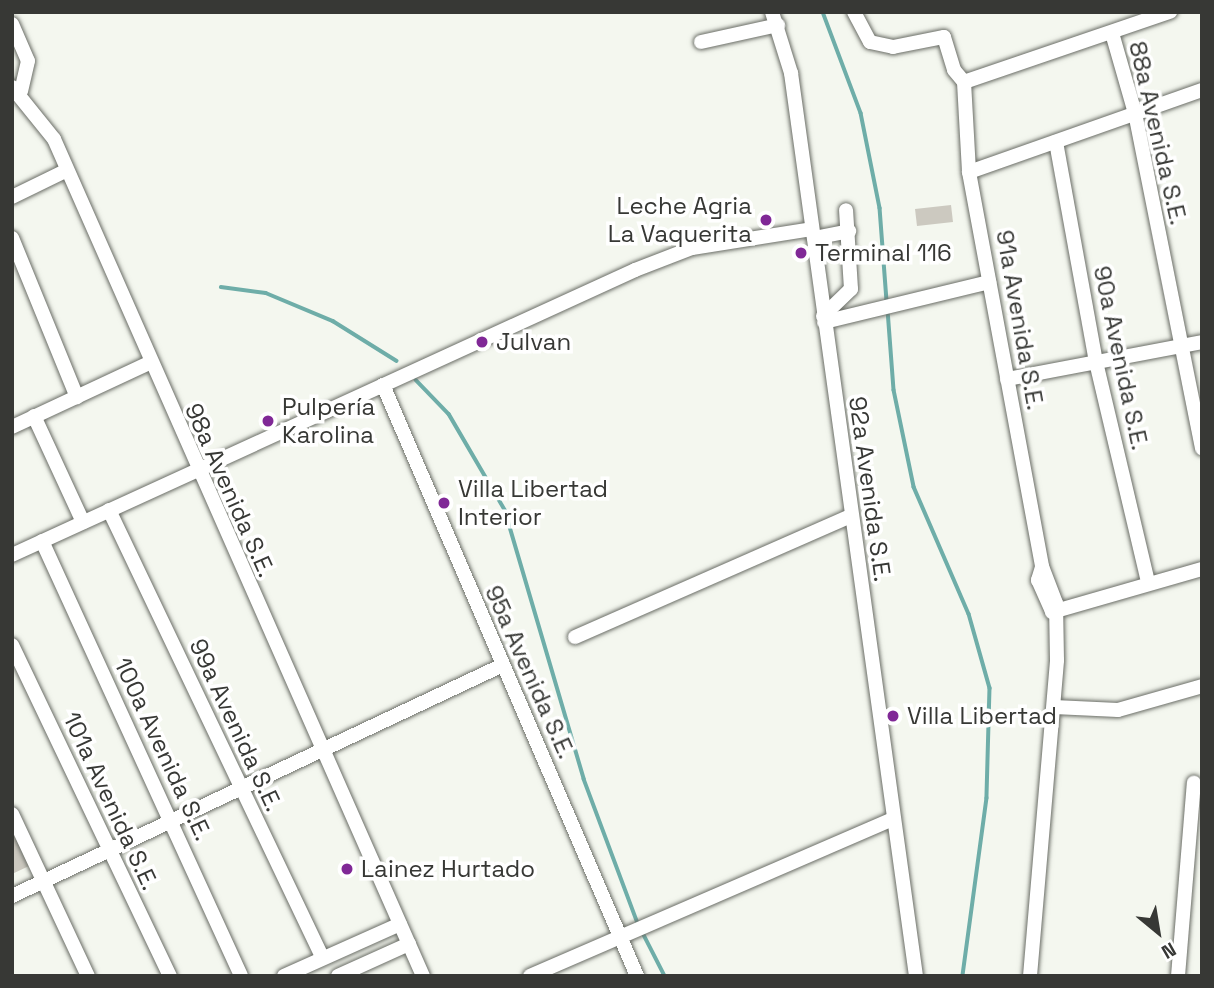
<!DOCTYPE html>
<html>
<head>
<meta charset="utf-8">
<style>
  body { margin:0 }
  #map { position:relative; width:1214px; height:988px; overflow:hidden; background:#f4f7ef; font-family:"Space Grotesk",sans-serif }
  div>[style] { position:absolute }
  .stream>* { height:3.5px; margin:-1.75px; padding:0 1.75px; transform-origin:1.75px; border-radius:1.75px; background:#6eada8 }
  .building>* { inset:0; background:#ccc9c0 }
  .roads { filter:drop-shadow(0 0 2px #6a6d66) drop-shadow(0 0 2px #6a6d66) }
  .minor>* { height:14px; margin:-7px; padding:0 7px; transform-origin:7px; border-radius:7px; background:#fff }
  .dots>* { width:19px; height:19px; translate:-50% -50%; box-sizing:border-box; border:4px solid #fff; border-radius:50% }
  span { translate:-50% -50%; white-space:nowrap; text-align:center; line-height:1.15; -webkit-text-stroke:7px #fff; paint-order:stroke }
  .street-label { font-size:24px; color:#373835 }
  .poi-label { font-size:24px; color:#373835 }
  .right { translate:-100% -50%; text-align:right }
  .left { translate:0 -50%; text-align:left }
  .frame { position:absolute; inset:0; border:14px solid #373835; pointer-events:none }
  .north { position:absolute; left:1123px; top:897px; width:70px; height:70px; -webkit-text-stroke:5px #fff; paint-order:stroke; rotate:150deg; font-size:19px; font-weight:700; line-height:28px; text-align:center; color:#373835 }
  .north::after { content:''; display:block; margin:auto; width:24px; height:32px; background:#373835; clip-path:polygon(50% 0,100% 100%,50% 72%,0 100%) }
</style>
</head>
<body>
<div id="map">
  <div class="stream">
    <div style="left:823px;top:12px;width:108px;rotate:69.4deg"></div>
    <div style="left:861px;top:113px;width:97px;rotate:78.7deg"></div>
    <div style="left:880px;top:208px;width:94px;rotate:85.7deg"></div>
    <div style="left:221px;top:287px;width:45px;rotate:7.6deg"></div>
    <div style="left:266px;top:293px;width:73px;rotate:22.7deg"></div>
    <div style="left:333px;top:321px;width:75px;rotate:32deg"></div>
    <div style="left:888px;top:310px;width:80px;rotate:85.7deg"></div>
    <div style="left:894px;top:390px;width:99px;rotate:78.3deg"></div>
    <div style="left:914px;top:487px;width:138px;rotate:66.6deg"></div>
    <div style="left:969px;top:614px;width:77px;rotate:74.2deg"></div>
    <div style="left:990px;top:688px;width:110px;rotate:91.6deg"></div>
    <div style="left:987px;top:798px;width:180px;rotate:97.7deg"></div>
    <div style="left:416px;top:380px;width:47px;rotate:45.9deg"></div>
    <div style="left:449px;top:414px;width:111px;rotate:59.7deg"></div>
    <div style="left:505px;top:510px;width:280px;rotate:73.6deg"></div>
    <div style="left:584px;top:779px;width:157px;rotate:69.5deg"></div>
    <div style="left:643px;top:933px;width:48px;rotate:62.9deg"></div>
  </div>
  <div class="building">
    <div style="clip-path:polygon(951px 205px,953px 222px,917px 226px,915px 209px)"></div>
    <div style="clip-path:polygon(12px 831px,29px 866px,12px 874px)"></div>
  </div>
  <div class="roads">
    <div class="minor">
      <div style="left:772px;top:12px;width:64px;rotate:72.7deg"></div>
      <div style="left:791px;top:73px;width:912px;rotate:82.12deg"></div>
      <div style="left:854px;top:12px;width:34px;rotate:62deg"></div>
      <div style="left:870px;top:42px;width:24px;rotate:12deg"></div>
      <div style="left:893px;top:47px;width:52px;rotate:-11.1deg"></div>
      <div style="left:944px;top:37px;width:34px;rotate:73deg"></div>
      <div style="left:954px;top:70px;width:16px;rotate:50deg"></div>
      <div style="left:12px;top:24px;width:40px;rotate:66.6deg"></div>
      <div style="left:28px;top:61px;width:31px;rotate:103deg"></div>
      <div style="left:1112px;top:33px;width:83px;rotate:74deg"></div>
      <div style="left:1135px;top:113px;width:342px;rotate:78.7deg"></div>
      <div style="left:701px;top:42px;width:79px;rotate:-12.4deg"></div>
      <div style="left:964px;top:82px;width:90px;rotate:86.8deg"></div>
      <div style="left:969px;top:172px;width:402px;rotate:79.5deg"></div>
      <div style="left:1042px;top:567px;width:14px;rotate:107deg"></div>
      <div style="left:1038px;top:580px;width:35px;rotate:66deg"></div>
      <div style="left:964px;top:82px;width:218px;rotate:-18.8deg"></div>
      <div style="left:12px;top:87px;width:67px;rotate:51.1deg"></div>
      <div style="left:54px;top:139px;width:915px;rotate:66.21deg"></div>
      <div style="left:1056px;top:142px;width:224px;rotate:79.7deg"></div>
      <div style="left:1096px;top:362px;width:226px;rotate:76.7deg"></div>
      <div style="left:969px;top:172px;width:247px;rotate:-19.4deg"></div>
      <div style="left:12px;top:197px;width:61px;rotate:-26.1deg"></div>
      <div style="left:12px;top:238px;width:172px;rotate:67.8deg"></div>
      <div style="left:814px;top:238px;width:36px;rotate:-11deg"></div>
      <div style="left:823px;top:316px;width:39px;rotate:-44deg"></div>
      <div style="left:851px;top:289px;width:79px;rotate:-93.6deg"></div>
      <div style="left:824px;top:322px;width:170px;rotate:-13.6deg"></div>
      <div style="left:1007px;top:379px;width:198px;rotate:-10.7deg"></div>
      <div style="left:383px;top:385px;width:643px;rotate:66.74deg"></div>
      <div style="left:34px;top:416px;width:117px;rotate:65.2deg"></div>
      <div style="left:12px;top:427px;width:151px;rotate:-25deg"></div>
      <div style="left:109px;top:510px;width:496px;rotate:64.5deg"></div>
      <div style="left:42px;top:541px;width:478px;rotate:65.4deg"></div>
      <div style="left:12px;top:555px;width:685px;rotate:-24.58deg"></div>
      <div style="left:635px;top:270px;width:61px;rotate:-21.1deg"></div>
      <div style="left:692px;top:248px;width:121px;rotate:-9deg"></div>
      <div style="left:1052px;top:612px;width:156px;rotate:-16deg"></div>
      <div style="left:575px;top:637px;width:299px;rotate:-23.7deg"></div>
      <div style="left:12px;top:645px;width:367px;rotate:64.5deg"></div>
      <div style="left:1054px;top:707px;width:64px;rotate:2.7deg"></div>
      <div style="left:1118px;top:710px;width:87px;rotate:-15.9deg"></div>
      <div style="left:12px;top:814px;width:179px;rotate:64.9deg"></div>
      <div style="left:12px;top:896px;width:543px;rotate:-25.2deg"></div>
      <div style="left:284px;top:976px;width:127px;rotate:-24.1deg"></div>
      <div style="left:338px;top:976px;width:78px;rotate:-24.3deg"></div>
      <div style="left:530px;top:976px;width:395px;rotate:-23.4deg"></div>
      <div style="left:1030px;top:976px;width:317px;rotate:-85.1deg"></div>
      <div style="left:1057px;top:660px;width:57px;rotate:-91deg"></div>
      <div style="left:1056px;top:603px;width:39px;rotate:-111deg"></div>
      <div style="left:1178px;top:976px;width:194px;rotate:-85.3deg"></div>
    </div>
  </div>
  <div class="dots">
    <div style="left:766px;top:220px;background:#802896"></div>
    <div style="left:801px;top:253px;background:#802896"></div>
    <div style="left:482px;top:342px;background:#802896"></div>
    <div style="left:268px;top:421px;background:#802896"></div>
    <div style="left:444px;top:503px;background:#802896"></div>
    <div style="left:893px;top:716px;background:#802896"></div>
    <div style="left:347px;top:869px;background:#802896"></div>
  </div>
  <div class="street-label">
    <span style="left:1158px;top:133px;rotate:77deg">88a Avenida S.E.</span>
    <span style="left:1020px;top:320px;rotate:80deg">91a Avenida S.E.</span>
    <span style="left:1121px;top:358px;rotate:78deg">90a Avenida S.E.</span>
    <span style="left:870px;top:489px;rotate:82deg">92a Avenida S.E.</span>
    <span style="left:230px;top:490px;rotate:66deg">98a Avenida S.E.</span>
    <span style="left:530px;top:672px;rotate:66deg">95a Avenida S.E.</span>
    <span style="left:236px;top:725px;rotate:65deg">99a Avenida S.E.</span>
    <span style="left:163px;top:749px;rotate:65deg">100a Avenida S.E.</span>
    <span style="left:111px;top:801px;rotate:65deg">101a Avenida S.E.</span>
  </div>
  <div class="poi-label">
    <span class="right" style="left:752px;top:220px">Leche Agria<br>La Vaquerita</span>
    <span class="left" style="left:815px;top:253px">Terminal 116</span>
    <span class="left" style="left:496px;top:342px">Julvan</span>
    <span class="left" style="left:282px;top:421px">Pulpería<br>Karolina</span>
    <span class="left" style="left:458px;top:503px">Villa Libertad<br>Interior</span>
    <span class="left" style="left:907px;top:716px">Villa Libertad</span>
    <span class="left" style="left:361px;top:869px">Lainez Hurtado</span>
  </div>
  <div class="frame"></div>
  <div class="north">N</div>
</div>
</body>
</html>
